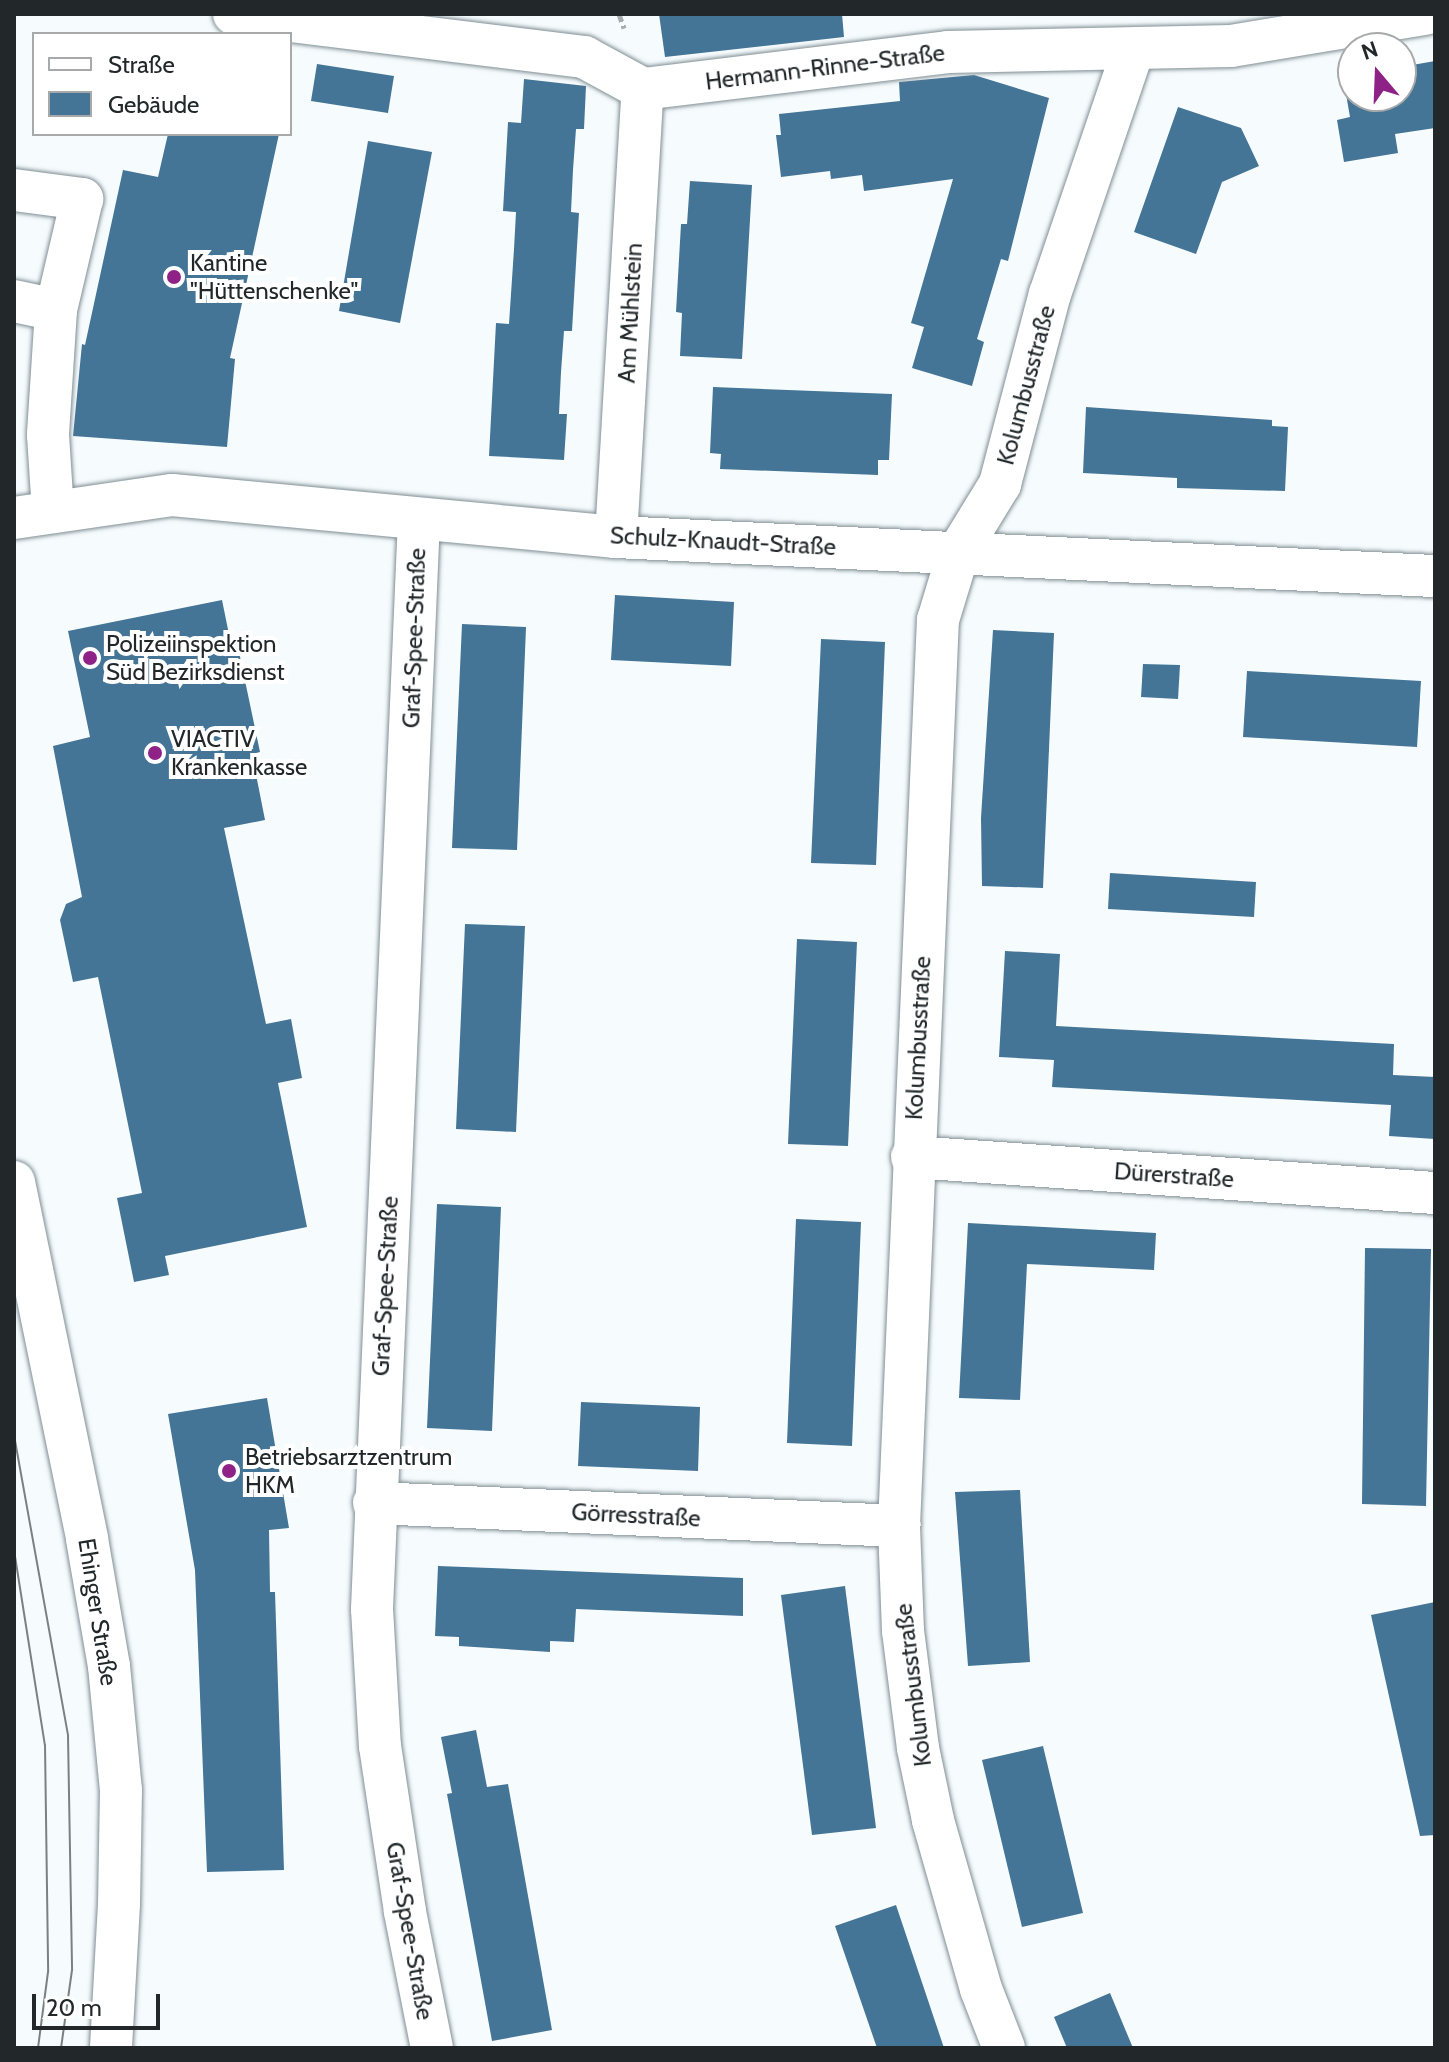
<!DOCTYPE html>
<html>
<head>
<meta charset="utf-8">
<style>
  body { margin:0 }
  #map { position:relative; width:1449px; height:2062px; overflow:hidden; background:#f6fcfe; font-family:Cabin,sans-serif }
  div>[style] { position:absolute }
  .building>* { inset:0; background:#447496 }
  .path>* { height:5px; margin-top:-2.5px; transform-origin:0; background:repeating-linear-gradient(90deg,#a6acae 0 8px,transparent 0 12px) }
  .roads { filter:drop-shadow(0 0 2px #808e93) drop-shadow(0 0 2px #808e93) }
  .minor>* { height:42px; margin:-21px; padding:0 21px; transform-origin:21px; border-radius:21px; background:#fff }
  .tram>* { height:2px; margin:-1px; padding:0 1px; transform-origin:1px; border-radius:1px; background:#7b8183 }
  .dots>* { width:22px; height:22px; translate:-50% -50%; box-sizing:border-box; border:4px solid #fff; border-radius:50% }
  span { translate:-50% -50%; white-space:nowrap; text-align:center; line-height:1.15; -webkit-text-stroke:8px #fff; paint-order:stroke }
  .street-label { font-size:24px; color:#22282a }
  .poi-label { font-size:24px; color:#22282a }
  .left { translate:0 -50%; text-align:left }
  .frame { position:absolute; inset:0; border:16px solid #22282a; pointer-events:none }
  .legend { position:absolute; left:32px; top:32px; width:260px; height:104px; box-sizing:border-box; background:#fff; border:2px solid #a7a9aa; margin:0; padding:10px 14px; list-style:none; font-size:24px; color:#22282a }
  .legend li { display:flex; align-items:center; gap:16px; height:40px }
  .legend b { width:40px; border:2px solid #a7a9aa }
  .north { position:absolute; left:1337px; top:32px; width:80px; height:80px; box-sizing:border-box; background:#fff; border:2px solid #a7a9aa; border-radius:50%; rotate:341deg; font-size:22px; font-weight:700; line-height:32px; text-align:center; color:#22282a }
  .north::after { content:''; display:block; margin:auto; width:28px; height:36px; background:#8e2286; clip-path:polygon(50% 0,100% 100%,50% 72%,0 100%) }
  .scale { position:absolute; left:32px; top:1994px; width:128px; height:36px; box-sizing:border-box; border:4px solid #22282a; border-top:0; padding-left:10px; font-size:24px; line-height:28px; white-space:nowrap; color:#22282a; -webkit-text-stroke:6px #fff; paint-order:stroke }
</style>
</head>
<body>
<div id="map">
  <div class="building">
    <div style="clip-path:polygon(659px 14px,842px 14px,844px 37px,665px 57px)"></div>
    <div style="clip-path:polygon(1435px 61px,1435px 128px,1395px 134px,1398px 153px,1344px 162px,1337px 120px,1350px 117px,1343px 77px,1353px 75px,1353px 96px,1401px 96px,1401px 67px)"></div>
    <div style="clip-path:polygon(317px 64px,394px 76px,388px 113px,311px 101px)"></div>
    <div style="clip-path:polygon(974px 75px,1049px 98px,1008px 261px,1001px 259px,977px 339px,984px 342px,972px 386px,912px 368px,924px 327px,911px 323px,953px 179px,864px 191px,862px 175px,831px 179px,830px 171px,781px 177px,776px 135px,781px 135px,779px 114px,900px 101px,899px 82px)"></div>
    <div style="clip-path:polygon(524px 79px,586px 86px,584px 129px,576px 129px,573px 170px,571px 212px,579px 213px,572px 331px,564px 331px,561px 372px,559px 414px,567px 414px,564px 460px,489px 456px,496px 323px,509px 324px,514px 249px,516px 212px,503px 211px,508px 122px,521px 123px)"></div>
    <div style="clip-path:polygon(1178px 107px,1241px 128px,1259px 166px,1222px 182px,1196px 254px,1134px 232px)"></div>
    <div style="clip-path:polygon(168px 134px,279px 134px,230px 358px,235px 359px,227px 447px,73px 436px,82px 344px,85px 345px,123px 170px,158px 177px)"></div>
    <div style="clip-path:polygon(368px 141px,432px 152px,400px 323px,339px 311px)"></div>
    <div style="clip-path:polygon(690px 181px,752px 185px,742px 359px,680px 356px,682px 313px,676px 312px,681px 224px,687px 224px)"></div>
    <div style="clip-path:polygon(713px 387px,892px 394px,889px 460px,878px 460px,878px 475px,720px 469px,721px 454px,710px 453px)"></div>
    <div style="clip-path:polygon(1086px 407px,1272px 420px,1272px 426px,1288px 427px,1285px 491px,1177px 488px,1177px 478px,1083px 473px)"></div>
    <div style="clip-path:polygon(615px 595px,734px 602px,731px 666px,611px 660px)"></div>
    <div style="clip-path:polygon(222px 600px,233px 654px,239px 652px,260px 752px,252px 754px,265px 820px,224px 828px,266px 1024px,291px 1019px,302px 1078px,278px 1083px,307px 1227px,165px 1256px,169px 1275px,134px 1282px,117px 1198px,142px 1193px,98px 977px,73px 982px,60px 920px,66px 904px,82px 897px,53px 746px,90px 737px,68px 631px)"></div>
    <div style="clip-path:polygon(462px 624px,526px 627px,517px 850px,452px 848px)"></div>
    <div style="clip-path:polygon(993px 630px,1054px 633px,1043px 888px,982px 886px,981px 818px)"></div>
    <div style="clip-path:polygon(821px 639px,885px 642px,876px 865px,811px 863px)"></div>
    <div style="clip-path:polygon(1143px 664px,1180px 665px,1178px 699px,1141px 697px)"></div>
    <div style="clip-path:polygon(1247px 671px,1421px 681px,1417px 747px,1243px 737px)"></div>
    <div style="clip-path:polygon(1110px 873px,1256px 882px,1254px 917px,1108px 909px)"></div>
    <div style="clip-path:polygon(465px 924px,525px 926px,516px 1132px,456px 1129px)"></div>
    <div style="clip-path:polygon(797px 939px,857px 942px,848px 1146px,788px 1144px)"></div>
    <div style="clip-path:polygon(1005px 951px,1060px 954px,1056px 1026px,1394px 1044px,1393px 1075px,1435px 1077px,1435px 1139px,1389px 1136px,1391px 1105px,1052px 1087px,1054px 1060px,999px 1057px)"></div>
    <div style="clip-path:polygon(437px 1204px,501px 1207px,492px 1431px,427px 1428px)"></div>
    <div style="clip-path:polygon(796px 1219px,861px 1222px,852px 1446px,787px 1443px)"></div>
    <div style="clip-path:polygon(968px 1223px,1156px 1233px,1154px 1270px,1027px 1264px,1020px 1400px,959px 1398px)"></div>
    <div style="clip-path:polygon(1365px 1248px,1431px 1249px,1426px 1506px,1362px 1504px)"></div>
    <div style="clip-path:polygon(267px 1398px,289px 1528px,269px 1530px,270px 1592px,275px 1592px,284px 1870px,207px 1872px,195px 1570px,168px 1414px)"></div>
    <div style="clip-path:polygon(581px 1402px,700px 1407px,698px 1471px,578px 1466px)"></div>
    <div style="clip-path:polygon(1020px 1490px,1030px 1662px,968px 1666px,955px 1492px)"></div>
    <div style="clip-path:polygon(438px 1566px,743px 1578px,743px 1616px,576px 1609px,574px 1642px,550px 1641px,550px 1652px,459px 1646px,459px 1637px,435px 1636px)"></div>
    <div style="clip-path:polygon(845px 1586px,876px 1828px,812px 1835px,781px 1595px)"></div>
    <div style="clip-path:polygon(1435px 1602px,1435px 1835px,1420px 1836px,1371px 1615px)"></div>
    <div style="clip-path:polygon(476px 1730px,487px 1787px,508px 1784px,552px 2030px,492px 2041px,447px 1794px,452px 1793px,441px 1737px)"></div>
    <div style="clip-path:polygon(1043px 1746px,1083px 1913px,1022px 1927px,982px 1760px)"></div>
    <div style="clip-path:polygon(896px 1905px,944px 2048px,877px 2048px,835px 1926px)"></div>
    <div style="clip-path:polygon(1110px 1993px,1133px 2048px,1067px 2048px,1054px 2017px)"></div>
  </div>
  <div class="path">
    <div style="left:619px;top:14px;width:15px;rotate:70deg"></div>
  </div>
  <div class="roads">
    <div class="minor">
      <div style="left:234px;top:14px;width:353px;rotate:7deg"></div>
      <div style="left:584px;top:57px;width:67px;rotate:28.5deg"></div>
      <div style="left:643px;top:89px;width:307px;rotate:-6.9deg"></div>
      <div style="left:948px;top:52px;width:283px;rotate:-1.2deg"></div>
      <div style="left:1231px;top:46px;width:197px;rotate:-9.4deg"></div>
      <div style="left:14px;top:190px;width:69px;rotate:7.5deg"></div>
      <div style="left:82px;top:199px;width:114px;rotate:103.2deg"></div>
      <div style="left:56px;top:310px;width:125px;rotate:93.7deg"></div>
      <div style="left:48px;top:435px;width:77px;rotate:86.3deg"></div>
      <div style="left:14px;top:301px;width:43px;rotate:12.1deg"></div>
      <div style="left:14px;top:518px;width:160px;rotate:-8.3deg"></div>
      <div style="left:172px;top:495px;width:446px;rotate:5.4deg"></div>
      <div style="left:616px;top:537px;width:820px;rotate:2.73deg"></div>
      <div style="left:419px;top:519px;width:1091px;rotate:92.47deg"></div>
      <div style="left:372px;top:1609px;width:137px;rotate:86.7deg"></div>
      <div style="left:380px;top:1746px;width:168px;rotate:81.4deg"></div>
      <div style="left:405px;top:1912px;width:139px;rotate:78.8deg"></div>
      <div style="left:616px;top:537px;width:449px;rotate:-86.6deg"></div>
      <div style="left:912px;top:1157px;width:524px;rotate:3.94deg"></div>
      <div style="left:14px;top:1182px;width:364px;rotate:78.4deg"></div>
      <div style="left:87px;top:1539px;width:129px;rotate:80.2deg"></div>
      <div style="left:109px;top:1666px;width:125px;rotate:84.5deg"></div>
      <div style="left:121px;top:1790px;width:114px;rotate:91deg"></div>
      <div style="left:119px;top:1904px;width:144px;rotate:93.2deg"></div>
      <div style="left:374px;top:1503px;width:526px;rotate:2.51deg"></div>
      <div style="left:1004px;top:2048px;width:63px;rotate:-111.3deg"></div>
      <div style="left:981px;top:1989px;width:176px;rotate:-105.9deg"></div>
      <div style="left:933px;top:1820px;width:74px;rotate:-101.8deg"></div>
      <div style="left:918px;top:1748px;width:118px;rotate:-97.3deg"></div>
      <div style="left:903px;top:1631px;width:105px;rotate:-92.2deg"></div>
      <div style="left:899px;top:1526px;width:907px;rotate:-87.54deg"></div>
      <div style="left:938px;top:620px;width:72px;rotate:-73.1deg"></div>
      <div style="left:959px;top:551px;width:79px;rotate:-58.5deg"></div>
      <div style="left:1000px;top:484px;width:196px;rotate:-75.3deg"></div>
      <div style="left:1050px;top:294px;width:258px;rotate:-71.2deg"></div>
    </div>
  </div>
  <div class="tram">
    <div style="left:14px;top:1435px;width:306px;rotate:79.8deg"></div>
    <div style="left:68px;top:1736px;width:234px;rotate:89deg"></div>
    <div style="left:72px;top:1970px;width:79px;rotate:98deg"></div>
    <div style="left:14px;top:1550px;width:197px;rotate:81deg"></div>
    <div style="left:45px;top:1745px;width:227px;rotate:89.2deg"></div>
    <div style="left:48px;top:1972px;width:77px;rotate:97.5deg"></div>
  </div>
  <div class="dots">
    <div style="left:174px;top:277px;background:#8e2286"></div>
    <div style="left:90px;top:658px;background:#8e2286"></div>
    <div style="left:155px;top:753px;background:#8e2286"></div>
    <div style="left:229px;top:1471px;background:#8e2286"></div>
  </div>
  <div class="street-label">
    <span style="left:825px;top:67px;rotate:-7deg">Hermann-Rinne-Straße</span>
    <span style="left:630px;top:313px;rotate:-87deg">Am Mühlstein</span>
    <span style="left:1026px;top:385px;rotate:-75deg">Kolumbusstraße</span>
    <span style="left:723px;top:541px;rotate:3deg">Schulz-Knaudt-Straße</span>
    <span style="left:414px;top:638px;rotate:-88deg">Graf-Spee-Straße</span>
    <span style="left:918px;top:1038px;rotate:-87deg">Kolumbusstraße</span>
    <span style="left:1174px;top:1175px;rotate:4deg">Dürerstraße</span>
    <span style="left:385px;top:1286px;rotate:-87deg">Graf-Spee-Straße</span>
    <span style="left:636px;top:1515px;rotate:3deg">Görresstraße</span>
    <span style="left:98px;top:1612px;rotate:81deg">Ehinger Straße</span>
    <span style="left:913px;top:1685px;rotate:-97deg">Kolumbusstraße</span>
    <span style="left:410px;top:1931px;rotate:80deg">Graf-Spee-Straße</span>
  </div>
  <div class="poi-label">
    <span class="left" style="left:190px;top:277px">Kantine<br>"Hüttenschenke"</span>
    <span class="left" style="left:106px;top:658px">Polizeiinspektion<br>Süd Bezirksdienst</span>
    <span class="left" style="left:171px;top:753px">VIACTIV<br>Krankenkasse</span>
    <span class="left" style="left:245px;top:1471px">Betriebsarztzentrum<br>HKM</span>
  </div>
  <div class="frame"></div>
  <ul class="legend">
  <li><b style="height:10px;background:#fff"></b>Straße</li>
  <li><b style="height:22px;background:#447496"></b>Gebäude</li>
  </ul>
  <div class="north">N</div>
  <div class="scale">20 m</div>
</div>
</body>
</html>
